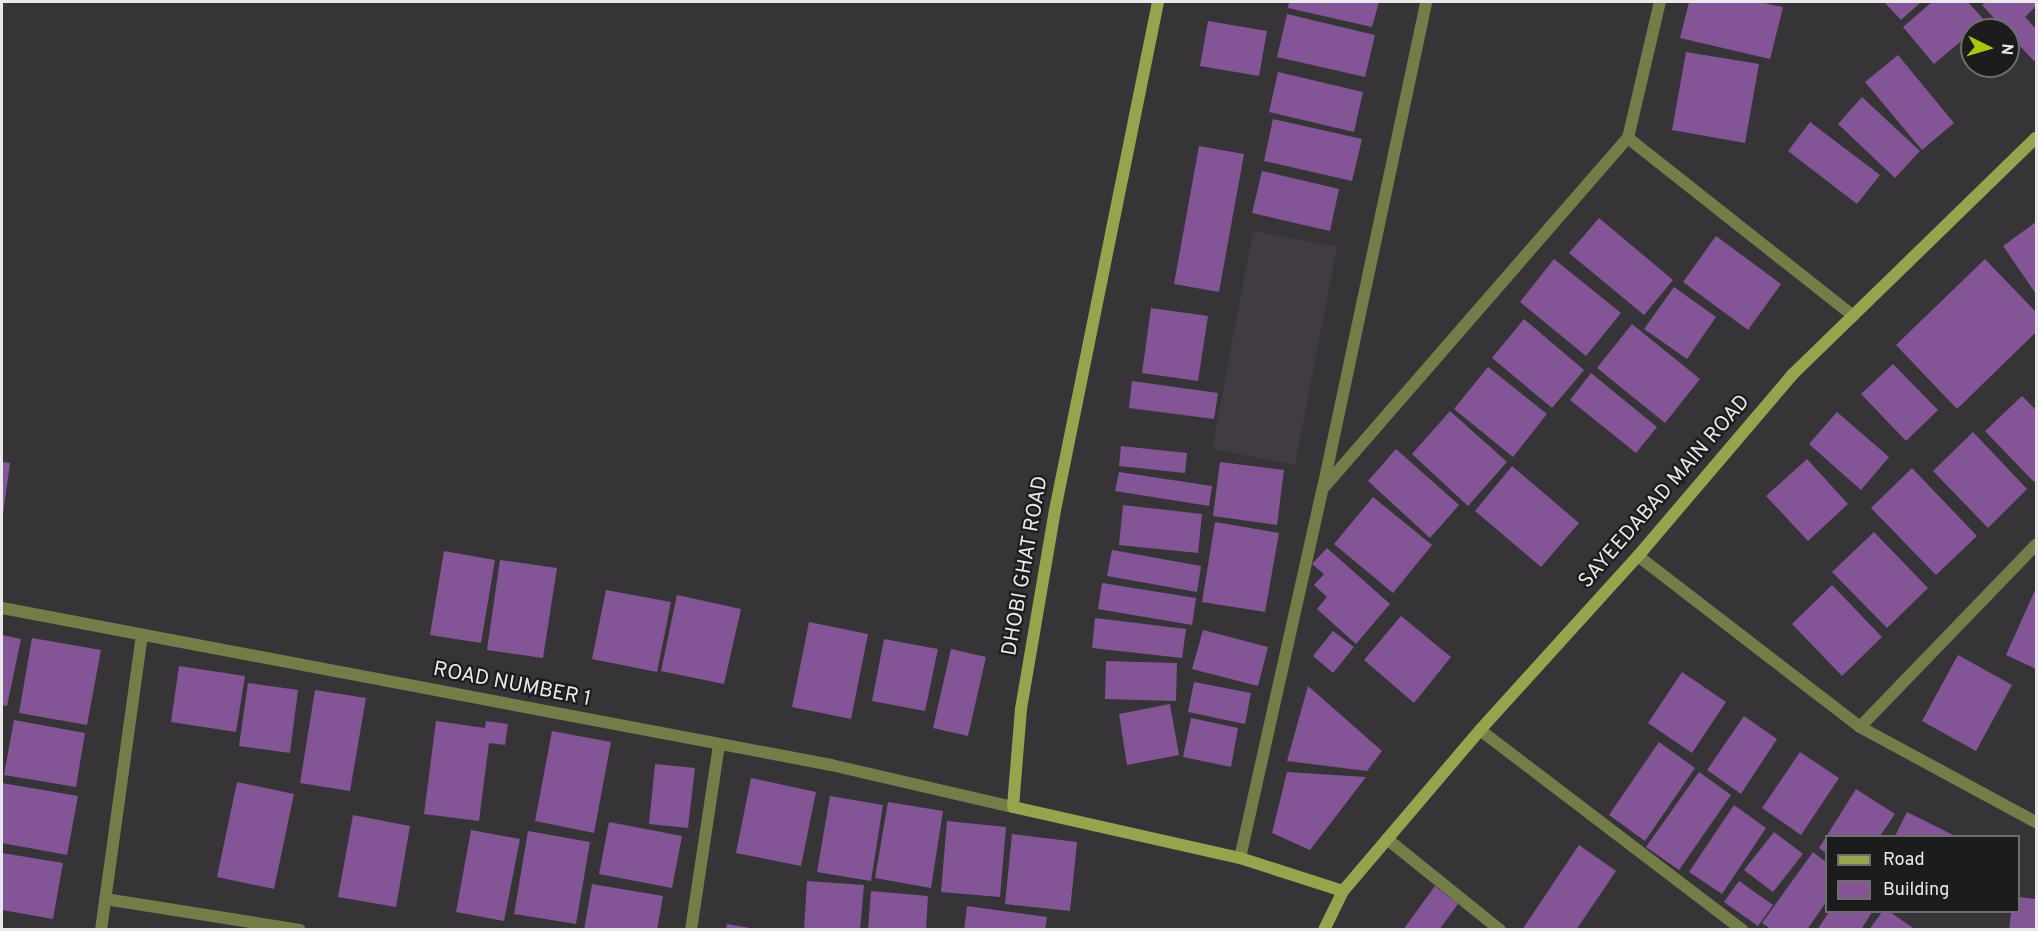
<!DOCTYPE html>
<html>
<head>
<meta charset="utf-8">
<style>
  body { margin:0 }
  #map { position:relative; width:2038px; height:931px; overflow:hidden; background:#363437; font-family:Overpass,sans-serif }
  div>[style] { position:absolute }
  .built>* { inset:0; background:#413c44 }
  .building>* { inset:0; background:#835596 }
  .street>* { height:12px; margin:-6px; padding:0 6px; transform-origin:6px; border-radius:6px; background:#727d48 }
  .secondary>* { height:12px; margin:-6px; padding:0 6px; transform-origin:6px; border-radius:6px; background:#94a54d }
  span { translate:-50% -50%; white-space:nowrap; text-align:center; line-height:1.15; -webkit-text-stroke:4.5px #1d1c1d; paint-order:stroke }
  .street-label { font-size:21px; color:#eae8ea }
  .frame { position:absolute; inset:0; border:3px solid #eae8ea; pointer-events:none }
  .legend { position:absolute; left:1825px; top:835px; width:195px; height:78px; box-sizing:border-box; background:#1d1c1d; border:2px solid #6f6e6f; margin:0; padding:8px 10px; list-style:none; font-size:18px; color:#eae8ea }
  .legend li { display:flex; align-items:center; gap:12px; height:30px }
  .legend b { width:30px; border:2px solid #6f6e6f }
  .north { position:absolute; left:1960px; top:18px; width:60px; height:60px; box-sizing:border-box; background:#1d1c1d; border:2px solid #6f6e6f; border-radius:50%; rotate:95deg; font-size:16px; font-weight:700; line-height:24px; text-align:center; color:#eae8ea }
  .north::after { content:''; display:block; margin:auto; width:21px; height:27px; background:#acc610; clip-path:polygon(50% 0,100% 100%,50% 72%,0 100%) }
</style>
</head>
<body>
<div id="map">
  <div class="built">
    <div style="clip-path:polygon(1253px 231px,1337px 247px,1295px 465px,1212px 449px)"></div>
  </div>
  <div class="building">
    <div style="clip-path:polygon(1289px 2px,1379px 2px,1372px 27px,1288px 8px)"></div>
    <div style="clip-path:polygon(1689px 2px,1759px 2px,1783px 7px,1770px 59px,1680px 38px)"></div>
    <div style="clip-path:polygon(1884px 2px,1921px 2px,1901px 20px)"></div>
    <div style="clip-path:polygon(1932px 2px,1968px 2px,1985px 21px,1934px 64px,1903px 27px)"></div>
    <div style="clip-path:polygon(1985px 2px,2036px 2px,2036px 6px,2025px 17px,2036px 29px,2036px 59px,2034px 61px,2008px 33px,2008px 30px,2005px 30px,1982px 5px)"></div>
    <div style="clip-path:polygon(1287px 14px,1375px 35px,1365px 77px,1277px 57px)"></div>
    <div style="clip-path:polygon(1208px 21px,1267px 31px,1259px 76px,1200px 66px)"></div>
    <div style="clip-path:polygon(1686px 52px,1759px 64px,1745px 143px,1672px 130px)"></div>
    <div style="clip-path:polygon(1898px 55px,1954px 123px,1922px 150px,1865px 82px)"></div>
    <div style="clip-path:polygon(1278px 72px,1363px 92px,1354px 132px,1269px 112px)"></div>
    <div style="clip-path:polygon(1862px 97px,1920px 151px,1895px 178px,1838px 124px)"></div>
    <div style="clip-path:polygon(1273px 119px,1362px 139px,1352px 181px,1264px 161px)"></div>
    <div style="clip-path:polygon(1810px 122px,1880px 175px,1857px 204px,1788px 151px)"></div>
    <div style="clip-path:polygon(1199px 146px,1244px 154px,1219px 292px,1174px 284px)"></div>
    <div style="clip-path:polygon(1262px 171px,1339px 189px,1330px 231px,1252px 213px)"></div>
    <div style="clip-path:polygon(1599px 218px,1673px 280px,1644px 315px,1569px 253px)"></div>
    <div style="clip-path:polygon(2036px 222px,2036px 294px,2003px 246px)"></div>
    <div style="clip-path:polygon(1716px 236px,1781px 284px,1748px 330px,1683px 282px)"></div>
    <div style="clip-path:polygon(1554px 259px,1621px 313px,1586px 356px,1520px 302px)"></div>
    <div style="clip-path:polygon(1985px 259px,2036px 312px,2036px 332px,1957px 409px,1896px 345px)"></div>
    <div style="clip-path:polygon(1674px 287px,1716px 317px,1687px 359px,1644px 329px)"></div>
    <div style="clip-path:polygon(1151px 308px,1208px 316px,1198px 381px,1142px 373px)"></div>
    <div style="clip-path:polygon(1524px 319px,1584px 370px,1552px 408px,1492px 358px)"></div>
    <div style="clip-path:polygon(1632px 324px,1700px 379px,1665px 423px,1597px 368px)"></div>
    <div style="clip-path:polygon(1893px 364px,1938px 410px,1906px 441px,1861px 394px)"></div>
    <div style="clip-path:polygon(1488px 367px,1547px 414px,1513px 457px,1454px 409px)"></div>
    <div style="clip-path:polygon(1591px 373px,1657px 427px,1636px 453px,1570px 400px)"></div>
    <div style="clip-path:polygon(1132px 381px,1218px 393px,1214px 419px,1129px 408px)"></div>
    <div style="clip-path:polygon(2022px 396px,2036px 410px,2036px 479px,2034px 482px,1985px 431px)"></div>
    <div style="clip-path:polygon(1450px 411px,1507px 462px,1468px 506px,1412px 454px)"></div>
    <div style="clip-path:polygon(1837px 412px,1889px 457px,1861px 490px,1809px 444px)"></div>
    <div style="clip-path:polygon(1973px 432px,2027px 489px,1988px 528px,1933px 471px)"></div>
    <div style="clip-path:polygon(1121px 446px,1187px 453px,1185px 473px,1119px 466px)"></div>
    <div style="clip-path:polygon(1396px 449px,1459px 505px,1430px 538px,1368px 481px)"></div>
    <div style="clip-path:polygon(1807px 459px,1848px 504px,1808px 541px,1766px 496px)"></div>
    <div style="clip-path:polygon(2px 462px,10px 463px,3px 514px,2px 514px)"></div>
    <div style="clip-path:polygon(1220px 462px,1284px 470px,1277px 525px,1213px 516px)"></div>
    <div style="clip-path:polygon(1512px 466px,1579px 523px,1541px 567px,1475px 511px)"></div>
    <div style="clip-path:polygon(1912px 468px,1977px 536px,1936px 575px,1871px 508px)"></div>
    <div style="clip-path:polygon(1119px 472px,1212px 486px,1209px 506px,1115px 491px)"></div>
    <div style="clip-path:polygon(1373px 497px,1432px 545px,1393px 593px,1334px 544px)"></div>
    <div style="clip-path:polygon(1123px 505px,1202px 514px,1198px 553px,1119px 545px)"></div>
    <div style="clip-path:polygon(1215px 522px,1279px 533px,1265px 612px,1202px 602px)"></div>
    <div style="clip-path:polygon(1874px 532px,1928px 588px,1887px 628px,1832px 572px)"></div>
    <div style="clip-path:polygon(1327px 548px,1390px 604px,1356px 644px,1317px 609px,1327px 597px,1314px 585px,1324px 574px,1312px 564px)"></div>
    <div style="clip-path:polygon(1112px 550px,1201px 566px,1197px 592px,1107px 576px)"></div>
    <div style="clip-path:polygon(444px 551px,495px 560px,481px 643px,430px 635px)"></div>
    <div style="clip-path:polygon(500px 560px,557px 568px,543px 658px,487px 650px)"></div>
    <div style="clip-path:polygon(1102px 583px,1196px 598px,1192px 625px,1098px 609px)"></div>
    <div style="clip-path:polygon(1832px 585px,1882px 637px,1842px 676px,1792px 624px)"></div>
    <div style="clip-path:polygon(2036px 588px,2036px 669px,2006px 655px)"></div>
    <div style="clip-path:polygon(606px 590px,671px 602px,657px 672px,592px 659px)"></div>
    <div style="clip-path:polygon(677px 595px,741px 609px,724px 684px,661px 671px)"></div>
    <div style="clip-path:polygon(1401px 616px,1451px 657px,1414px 703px,1364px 660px)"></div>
    <div style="clip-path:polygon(1095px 618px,1186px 629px,1182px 658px,1092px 648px)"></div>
    <div style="clip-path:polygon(809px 622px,868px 634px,851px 719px,792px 707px)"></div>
    <div style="clip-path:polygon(1203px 630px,1268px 647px,1258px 686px,1192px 669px)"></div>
    <div style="clip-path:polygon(1333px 631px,1354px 647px,1333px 673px,1313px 656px)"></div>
    <div style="clip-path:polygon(2px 635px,21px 639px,7px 706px,2px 705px)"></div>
    <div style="clip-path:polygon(32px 638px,101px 650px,87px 725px,19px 713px)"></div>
    <div style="clip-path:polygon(884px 639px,938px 649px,925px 711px,872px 701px)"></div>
    <div style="clip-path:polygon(951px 649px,986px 657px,968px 736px,933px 728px)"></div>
    <div style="clip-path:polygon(1958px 655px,2012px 685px,1976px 751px,1922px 721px)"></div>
    <div style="clip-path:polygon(1106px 661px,1177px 663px,1176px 701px,1105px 699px)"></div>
    <div style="clip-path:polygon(179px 666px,245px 676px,236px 732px,171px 722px)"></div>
    <div style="clip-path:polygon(1682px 672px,1726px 702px,1692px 753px,1648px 723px)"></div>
    <div style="clip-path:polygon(1194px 682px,1251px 693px,1245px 724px,1188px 712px)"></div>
    <div style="clip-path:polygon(248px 683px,298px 690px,290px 753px,239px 746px)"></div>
    <div style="clip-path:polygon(1308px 686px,1382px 751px,1367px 771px,1287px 761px)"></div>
    <div style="clip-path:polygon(315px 690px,366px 698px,350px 791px,300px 783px)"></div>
    <div style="clip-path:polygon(1170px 704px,1179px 755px,1127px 765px,1119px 714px)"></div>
    <div style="clip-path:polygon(1744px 716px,1777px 739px,1741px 794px,1707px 770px)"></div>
    <div style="clip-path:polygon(1191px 718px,1238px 728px,1231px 767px,1183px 757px)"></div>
    <div style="clip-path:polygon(14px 720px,85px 733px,76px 787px,4px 775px)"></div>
    <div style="clip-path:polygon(436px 721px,485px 728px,486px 721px,508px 724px,505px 745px,489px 743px,479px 821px,424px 814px)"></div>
    <div style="clip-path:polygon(552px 731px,611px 742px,594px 833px,535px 821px)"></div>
    <div style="clip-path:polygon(1659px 742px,1695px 768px,1645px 841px,1609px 815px)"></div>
    <div style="clip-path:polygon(1800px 752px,1839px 778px,1801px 835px,1762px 808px)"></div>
    <div style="clip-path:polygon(655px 764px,695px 768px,688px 828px,649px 824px)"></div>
    <div style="clip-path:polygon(1287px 772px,1366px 777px,1310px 850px,1272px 833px)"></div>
    <div style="clip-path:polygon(1699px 772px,1731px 795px,1679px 870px,1646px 847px)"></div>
    <div style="clip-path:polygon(751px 778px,816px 792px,801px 866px,736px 853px)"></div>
    <div style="clip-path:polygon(237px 782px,294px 794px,274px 889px,217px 877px)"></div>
    <div style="clip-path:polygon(2px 783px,78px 796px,67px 855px,2px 843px)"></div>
    <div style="clip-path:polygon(1856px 789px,1895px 814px,1880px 836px,1826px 836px,1826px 853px,1819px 848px)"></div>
    <div style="clip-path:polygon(830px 796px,883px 805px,871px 881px,817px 872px)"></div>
    <div style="clip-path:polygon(888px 802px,943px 811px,931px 888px,875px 878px)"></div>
    <div style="clip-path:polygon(1734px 805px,1766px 828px,1722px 894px,1689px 872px)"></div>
    <div style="clip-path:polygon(1907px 812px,1955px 836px,1895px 836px)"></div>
    <div style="clip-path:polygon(353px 815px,410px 826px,396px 907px,338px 897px)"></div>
    <div style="clip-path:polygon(947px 821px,1006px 827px,1000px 897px,941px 892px)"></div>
    <div style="clip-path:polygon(609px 822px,682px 836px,672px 888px,599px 874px)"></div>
    <div style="clip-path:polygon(471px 830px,520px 839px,504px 921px,456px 912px)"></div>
    <div style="clip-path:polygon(528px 831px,590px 842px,576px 924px,514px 914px)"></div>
    <div style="clip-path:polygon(1774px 832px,1803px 854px,1773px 892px,1744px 870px)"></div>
    <div style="clip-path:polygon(1012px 834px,1077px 842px,1070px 911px,1005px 904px)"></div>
    <div style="clip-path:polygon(1579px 845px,1616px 871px,1576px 930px,1522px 930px)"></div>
    <div style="clip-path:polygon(1813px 852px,1826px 862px,1826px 902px,1807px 930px,1772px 930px,1762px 923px)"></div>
    <div style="clip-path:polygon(2px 853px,63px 863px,53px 919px,2px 910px)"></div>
    <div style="clip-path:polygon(807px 881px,864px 885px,860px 930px,804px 930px)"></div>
    <div style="clip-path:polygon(1739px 881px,1773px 905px,1758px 926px,1724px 902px)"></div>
    <div style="clip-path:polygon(592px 884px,663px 896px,657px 930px,584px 930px)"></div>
    <div style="clip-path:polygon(1435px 886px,1458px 904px,1439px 930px,1403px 930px)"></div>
    <div style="clip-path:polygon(871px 891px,928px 896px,926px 930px,868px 930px)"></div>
    <div style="clip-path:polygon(2018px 897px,2036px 899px,2036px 930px,2009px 930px,2011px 912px,2018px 912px)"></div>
    <div style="clip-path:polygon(967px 906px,1047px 917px,1045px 930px,964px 930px)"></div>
    <div style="clip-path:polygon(1829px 912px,1872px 912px,1861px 930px,1817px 930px)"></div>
    <div style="clip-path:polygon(1882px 912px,1890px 912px,1916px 930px,1869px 930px)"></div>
    <div style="clip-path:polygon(727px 924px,750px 928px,750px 930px,726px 930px)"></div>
  </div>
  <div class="street">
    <div style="left:1628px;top:138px;width:287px;rotate:38.3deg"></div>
    <div style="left:1325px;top:486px;width:461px;rotate:-49deg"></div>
    <div style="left:1628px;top:138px;width:140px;rotate:-76.8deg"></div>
    <div style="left:1638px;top:556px;width:280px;rotate:37.6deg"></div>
    <div style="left:1860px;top:727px;width:200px;rotate:28.4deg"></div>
    <div style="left:2px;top:608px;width:844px;rotate:10.72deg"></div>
    <div style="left:831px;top:765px;width:187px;rotate:13deg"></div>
    <div style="left:1860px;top:727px;width:253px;rotate:-46deg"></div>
    <div style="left:1480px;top:730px;width:330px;rotate:37.3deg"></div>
    <div style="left:1387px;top:839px;width:145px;rotate:38.8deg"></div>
    <div style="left:1240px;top:858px;width:379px;rotate:-77.4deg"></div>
    <div style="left:1323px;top:488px;width:497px;rotate:-78deg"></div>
    <div style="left:105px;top:899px;width:197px;rotate:9deg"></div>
    <div style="left:101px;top:930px;width:298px;rotate:-82.1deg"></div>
    <div style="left:691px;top:930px;width:188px;rotate:-81.4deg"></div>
  </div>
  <div class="secondary">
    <div style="left:1158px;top:2px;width:518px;rotate:101.46deg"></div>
    <div style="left:1055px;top:510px;width:202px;rotate:99.7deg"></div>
    <div style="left:1021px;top:709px;width:98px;rotate:94.7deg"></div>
    <div style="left:1013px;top:807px;width:233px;rotate:12.7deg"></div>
    <div style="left:1240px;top:858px;width:108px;rotate:17.8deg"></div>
    <div style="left:1324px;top:930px;width:43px;rotate:-64deg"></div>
    <div style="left:1343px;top:891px;width:211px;rotate:-49.6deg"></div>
    <div style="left:1480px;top:730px;width:235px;rotate:-47.8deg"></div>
    <div style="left:1638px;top:556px;width:239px;rotate:-49.6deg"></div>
    <div style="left:1793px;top:374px;width:339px;rotate:-44.2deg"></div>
  </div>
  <div class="street-label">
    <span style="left:1665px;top:492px;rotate:-49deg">SAYEEDABAD MAIN ROAD</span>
    <span style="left:1026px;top:566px;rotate:-80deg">DHOBI GHAT ROAD</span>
    <span style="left:512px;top:685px;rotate:11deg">ROAD NUMBER 1</span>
  </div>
  <div class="frame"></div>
  <ul class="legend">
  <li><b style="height:8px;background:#94a54d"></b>Road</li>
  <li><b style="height:16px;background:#835596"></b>Building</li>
  </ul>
  <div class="north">N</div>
</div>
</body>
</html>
